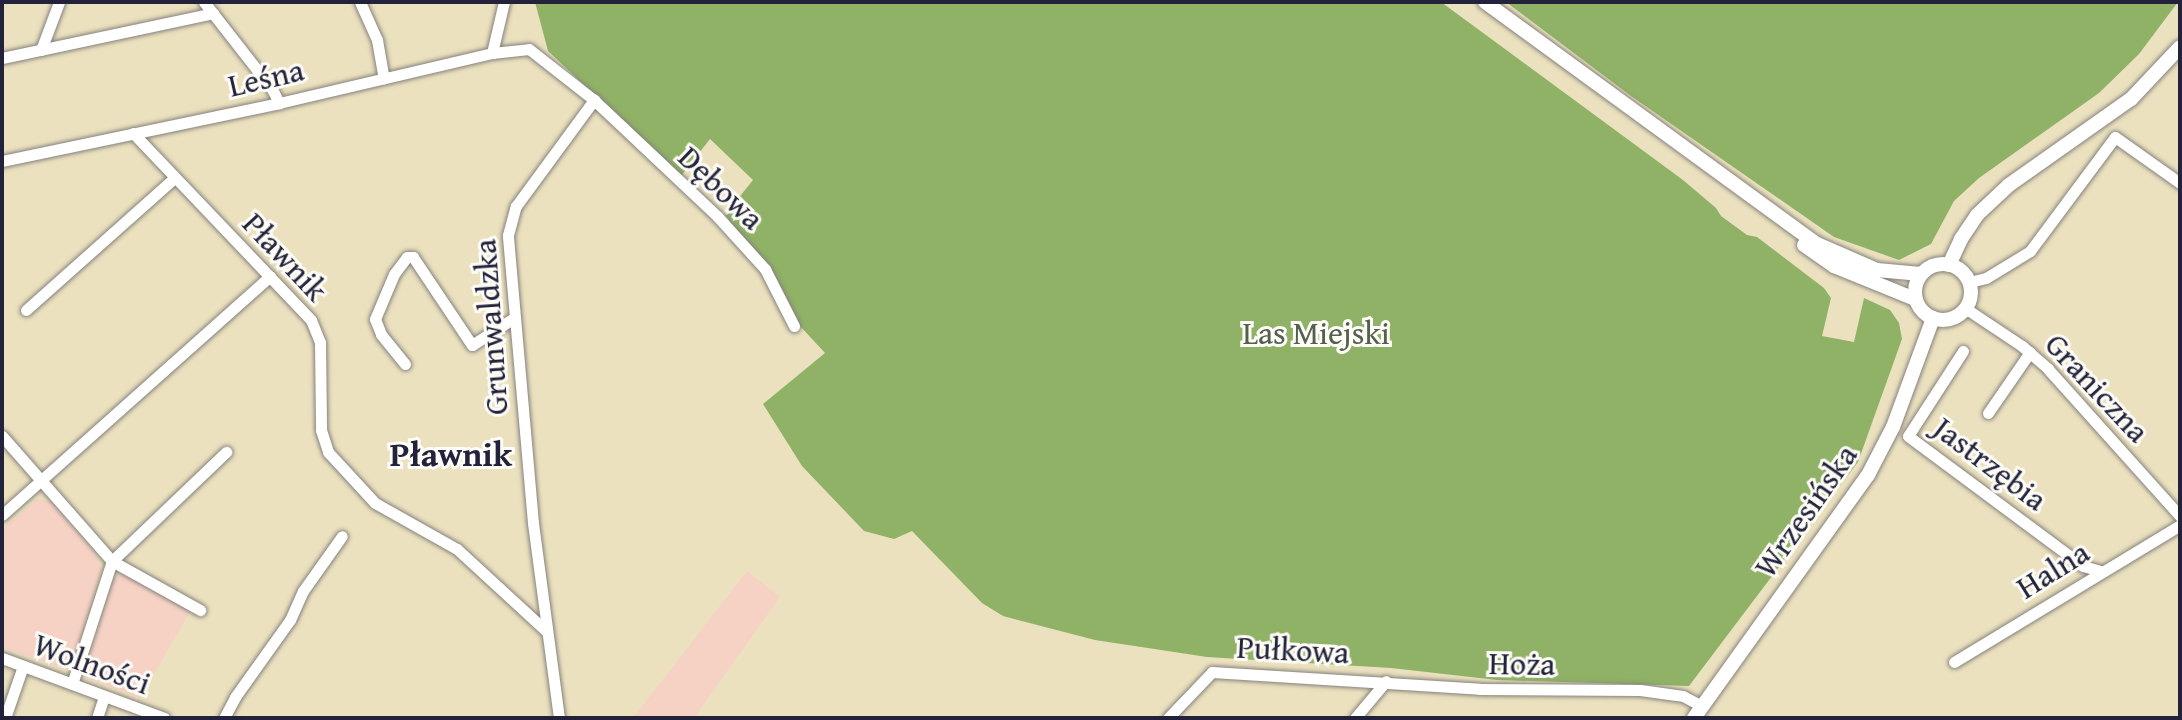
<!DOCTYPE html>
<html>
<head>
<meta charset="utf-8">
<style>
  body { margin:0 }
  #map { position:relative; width:2182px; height:720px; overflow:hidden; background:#ebe1bf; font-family:"Gentium Book Plus",serif }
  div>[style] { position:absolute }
  .built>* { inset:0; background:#f6d2c5 }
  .forest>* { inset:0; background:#8fb266 }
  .roads { filter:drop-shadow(0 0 2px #86827d) drop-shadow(0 0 2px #86827d) }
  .minor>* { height:11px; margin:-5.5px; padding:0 5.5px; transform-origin:5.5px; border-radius:5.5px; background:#fff }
  .major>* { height:14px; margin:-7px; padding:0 7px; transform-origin:7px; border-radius:7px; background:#fff }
  .major>.ring { margin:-7px; padding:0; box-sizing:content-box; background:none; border:14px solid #fff; border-radius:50% }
  span { translate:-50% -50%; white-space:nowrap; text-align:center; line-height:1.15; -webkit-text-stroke:6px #fdfcf7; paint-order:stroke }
  .street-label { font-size:32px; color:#22223b }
  .park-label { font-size:32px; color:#555f4f }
  .neighbourhood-label { font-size:34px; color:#22223b; font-weight:700 }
  .frame { position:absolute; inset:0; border:4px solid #22223b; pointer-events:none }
</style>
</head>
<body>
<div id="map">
  <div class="built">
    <div style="clip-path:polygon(37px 499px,50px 501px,97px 556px,101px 571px,71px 671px,2px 647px,2px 530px)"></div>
    <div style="clip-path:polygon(747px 571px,780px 597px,694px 718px,633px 718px)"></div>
    <div style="clip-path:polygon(126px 574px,190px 612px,140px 698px,84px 677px,113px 579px)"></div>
  </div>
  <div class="forest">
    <div style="clip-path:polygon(535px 2px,1441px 2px,1683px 180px,1716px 208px,1721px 216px,1747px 235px,1757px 237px,1824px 288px,1831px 298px,1822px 336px,1854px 342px,1864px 298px,1890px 310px,1899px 323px,1902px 339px,1858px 462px,1689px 686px,1497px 680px,1391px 668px,1207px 657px,1095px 640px,1003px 616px,982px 603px,912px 531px,894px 539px,864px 531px,802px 466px,763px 404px,825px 353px,800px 326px,768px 267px,725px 215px,753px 180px,710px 139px,681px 176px,548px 51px)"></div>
    <div style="clip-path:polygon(1506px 2px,2178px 2px,2139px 54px,2099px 93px,1979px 178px,1954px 201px,1931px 244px,1899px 260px,1834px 237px,1631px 96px)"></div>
  </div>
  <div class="roads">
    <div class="minor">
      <div style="left:204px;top:2px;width:110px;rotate:52deg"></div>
      <div style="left:272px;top:89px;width:16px;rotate:63deg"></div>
      <div style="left:360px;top:2px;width:42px;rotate:65.9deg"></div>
      <div style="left:377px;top:40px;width:39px;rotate:80deg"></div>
      <div style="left:41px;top:50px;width:51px;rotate:-69.4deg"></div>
      <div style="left:492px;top:53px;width:52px;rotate:-76.8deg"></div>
      <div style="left:2px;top:58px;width:216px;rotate:-12deg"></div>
      <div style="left:133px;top:133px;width:258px;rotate:46.4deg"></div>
      <div style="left:311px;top:320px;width:24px;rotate:68deg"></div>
      <div style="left:320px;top:342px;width:88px;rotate:89.3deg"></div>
      <div style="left:321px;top:430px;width:23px;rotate:72deg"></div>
      <div style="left:328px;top:452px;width:69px;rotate:47.3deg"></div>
      <div style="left:375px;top:503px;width:94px;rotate:29.3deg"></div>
      <div style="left:457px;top:549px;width:120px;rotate:42.6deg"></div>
      <div style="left:2px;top:161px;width:283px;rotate:-11.8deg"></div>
      <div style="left:279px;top:103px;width:219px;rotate:-13.2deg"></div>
      <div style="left:492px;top:53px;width:37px;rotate:-6deg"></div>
      <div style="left:529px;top:49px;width:83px;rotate:38.1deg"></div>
      <div style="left:594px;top:100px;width:169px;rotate:43.3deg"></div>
      <div style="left:717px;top:216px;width:72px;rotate:47.8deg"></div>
      <div style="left:765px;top:269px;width:64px;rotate:63deg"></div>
      <div style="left:1969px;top:282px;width:17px;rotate:-13deg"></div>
      <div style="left:1986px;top:278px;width:52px;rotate:-31.5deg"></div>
      <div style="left:2030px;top:251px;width:142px;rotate:-53.3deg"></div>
      <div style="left:2115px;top:137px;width:80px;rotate:35.3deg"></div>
      <div style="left:1965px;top:308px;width:69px;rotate:33.7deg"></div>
      <div style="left:2022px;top:346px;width:35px;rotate:41deg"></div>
      <div style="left:2048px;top:369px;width:198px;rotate:48.1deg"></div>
      <div style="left:26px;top:310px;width:198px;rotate:-41.7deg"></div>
      <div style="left:1963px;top:351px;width:101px;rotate:122.9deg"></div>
      <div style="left:1908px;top:436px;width:218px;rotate:36.6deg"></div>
      <div style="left:2083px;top:566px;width:18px;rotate:16deg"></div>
      <div style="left:405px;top:364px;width:38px;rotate:-129deg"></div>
      <div style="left:381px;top:334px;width:16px;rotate:-112deg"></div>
      <div style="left:375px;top:319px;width:49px;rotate:-67.1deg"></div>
      <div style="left:394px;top:274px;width:21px;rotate:-53deg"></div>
      <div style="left:407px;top:257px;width:6px"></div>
      <div style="left:413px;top:257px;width:106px;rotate:56.2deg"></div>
      <div style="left:472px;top:345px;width:50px;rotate:-32.7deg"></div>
      <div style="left:1988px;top:413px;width:74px;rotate:-55.5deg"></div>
      <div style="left:2px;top:436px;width:167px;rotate:48.7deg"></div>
      <div style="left:112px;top:561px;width:101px;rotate:29.1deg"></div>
      <div style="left:2px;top:515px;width:359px;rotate:-41.7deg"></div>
      <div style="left:2px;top:658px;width:173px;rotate:20.3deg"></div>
      <div style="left:1954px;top:662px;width:264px;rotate:-31.2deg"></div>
      <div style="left:72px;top:684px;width:129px;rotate:-72deg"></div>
      <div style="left:112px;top:561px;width:158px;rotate:-43.7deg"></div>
      <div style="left:5px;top:718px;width:55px;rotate:-70.9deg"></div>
      <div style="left:97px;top:718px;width:23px;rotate:-72deg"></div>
      <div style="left:224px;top:718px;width:24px;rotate:-62deg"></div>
      <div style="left:235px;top:697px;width:95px;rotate:-54.5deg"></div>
      <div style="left:290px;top:620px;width:32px;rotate:-66deg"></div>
      <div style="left:303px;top:591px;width:67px;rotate:-54.7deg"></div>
      <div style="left:559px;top:718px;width:197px;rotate:-97.6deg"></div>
      <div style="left:533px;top:523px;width:289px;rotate:-95deg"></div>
      <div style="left:508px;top:235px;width:30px;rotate:-75deg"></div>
      <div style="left:516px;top:206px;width:132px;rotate:-53.7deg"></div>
      <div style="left:1168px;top:718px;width:64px;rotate:-46.3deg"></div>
      <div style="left:1212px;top:672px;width:268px;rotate:3.6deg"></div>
      <div style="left:1479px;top:689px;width:161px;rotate:0.4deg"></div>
      <div style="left:1640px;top:690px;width:43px;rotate:7.9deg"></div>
      <div style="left:1683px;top:696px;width:21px;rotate:28deg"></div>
      <div style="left:1355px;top:718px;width:48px;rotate:-50deg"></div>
    </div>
    <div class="major">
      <div style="left:1485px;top:2px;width:411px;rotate:36.1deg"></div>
      <div style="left:1817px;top:244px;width:65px;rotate:23.4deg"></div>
      <div style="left:1877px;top:270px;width:44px;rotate:5.2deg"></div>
      <div style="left:1804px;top:245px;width:37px;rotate:35deg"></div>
      <div style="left:1834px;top:266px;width:87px;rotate:22.2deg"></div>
      <div class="ring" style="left:1915px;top:264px;width:42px;height:42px"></div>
      <div style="left:1949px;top:265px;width:29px;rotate:-65deg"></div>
      <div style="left:1961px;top:239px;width:29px;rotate:-56deg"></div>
      <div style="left:1977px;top:215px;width:44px;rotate:-43.2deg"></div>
      <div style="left:2009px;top:185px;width:149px;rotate:-35.2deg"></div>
      <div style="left:2131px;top:99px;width:71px;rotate:-46.7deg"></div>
      <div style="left:1694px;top:718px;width:299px;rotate:-54.4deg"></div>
      <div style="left:1868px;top:475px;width:54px;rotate:-62.5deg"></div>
      <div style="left:1893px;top:427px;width:116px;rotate:-69.8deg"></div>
    </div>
  </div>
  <div class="street-label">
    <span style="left:266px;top:78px;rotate:-13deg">Leśna</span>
    <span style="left:721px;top:188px;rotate:44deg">Dębowa</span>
    <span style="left:285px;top:257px;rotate:47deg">Pławnik</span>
    <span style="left:491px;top:327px;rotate:-94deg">Grunwaldzka</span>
    <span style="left:2097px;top:388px;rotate:47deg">Graniczna</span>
    <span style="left:1990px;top:464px;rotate:37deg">Jastrzębia</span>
    <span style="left:1806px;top:511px;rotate:-55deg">Wrzesińska</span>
    <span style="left:2053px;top:570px;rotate:-32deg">Halna</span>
    <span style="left:1293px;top:650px;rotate:3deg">Pułkowa</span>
    <span style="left:92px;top:664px;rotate:20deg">Wolności</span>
    <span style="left:1522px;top:664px;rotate:1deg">Hoża</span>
  </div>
  <div class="park-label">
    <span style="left:1316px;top:333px">Las Miejski</span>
  </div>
  <div class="neighbourhood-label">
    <span style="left:451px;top:454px">Pławnik</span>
  </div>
  <div class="frame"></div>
</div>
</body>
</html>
